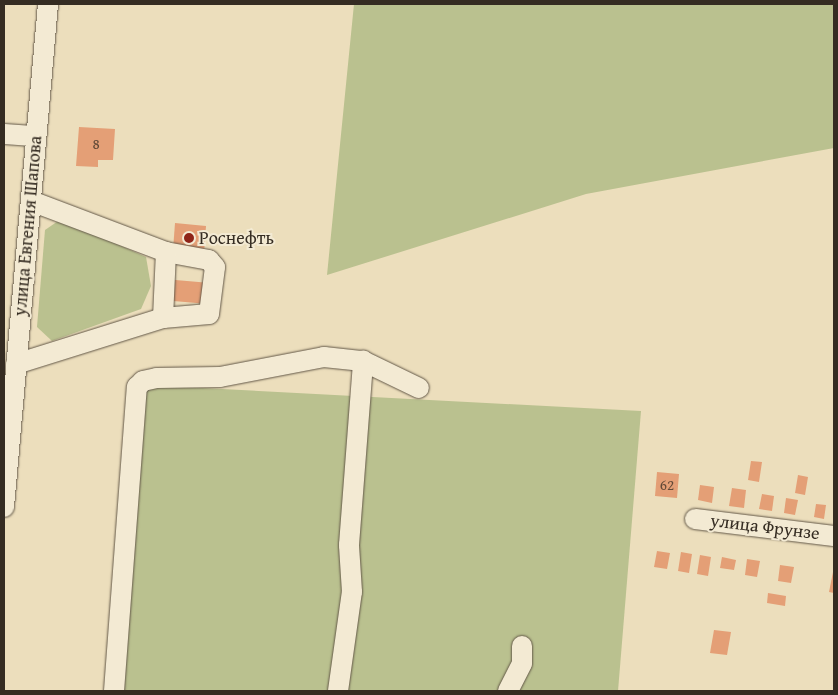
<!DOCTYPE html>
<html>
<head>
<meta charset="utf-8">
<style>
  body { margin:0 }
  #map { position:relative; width:838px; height:695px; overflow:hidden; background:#ecdebc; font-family:"Gentium Book Plus",serif }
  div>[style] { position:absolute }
  .green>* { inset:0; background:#bac18f }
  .building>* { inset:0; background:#e49f76 }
  .roads { filter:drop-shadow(0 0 1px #635848) drop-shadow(0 0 1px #635848) }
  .minor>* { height:20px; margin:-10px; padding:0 10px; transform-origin:10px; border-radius:10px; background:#f3ead3 }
  .dots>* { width:14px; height:14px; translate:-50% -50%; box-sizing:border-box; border:2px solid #f3ead3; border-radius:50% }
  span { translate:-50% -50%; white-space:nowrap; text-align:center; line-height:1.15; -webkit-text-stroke:4px #f3ead3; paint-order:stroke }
  .number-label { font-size:15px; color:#614937 }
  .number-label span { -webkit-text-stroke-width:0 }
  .street-label { font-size:18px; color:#352c22 }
  .poi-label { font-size:18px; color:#352c22 }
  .left { translate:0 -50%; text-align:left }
  .frame { position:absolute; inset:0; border:5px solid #352c22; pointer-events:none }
</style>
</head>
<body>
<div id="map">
  <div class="green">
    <div style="clip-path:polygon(354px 4px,834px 4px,834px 148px,586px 194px,327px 275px)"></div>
    <div style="clip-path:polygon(61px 219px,146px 257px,151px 286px,141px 309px,52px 341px,37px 327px,45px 230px)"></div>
    <div style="clip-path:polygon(144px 385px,641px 411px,618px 691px,124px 691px)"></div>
  </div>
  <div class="building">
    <div style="clip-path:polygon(79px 127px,115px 129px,113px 160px,98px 160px,98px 167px,76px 166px)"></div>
    <div style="clip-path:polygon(175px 223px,206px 226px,204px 253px,173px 250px)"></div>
    <div style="clip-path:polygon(164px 279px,210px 283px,208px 304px,162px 300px)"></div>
    <div style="clip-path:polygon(751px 461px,762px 462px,759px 482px,748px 480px)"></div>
    <div style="clip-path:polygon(657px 472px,679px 474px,677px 498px,655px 496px)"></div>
    <div style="clip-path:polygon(798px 475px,808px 477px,805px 495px,795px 493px)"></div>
    <div style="clip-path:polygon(700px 485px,714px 487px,712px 503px,698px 500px)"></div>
    <div style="clip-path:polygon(732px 488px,746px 490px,744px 508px,729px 506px)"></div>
    <div style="clip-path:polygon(762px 494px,774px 496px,772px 511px,759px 509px)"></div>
    <div style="clip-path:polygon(786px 498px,798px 500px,795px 515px,784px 513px)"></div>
    <div style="clip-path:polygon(816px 504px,826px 505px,824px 519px,814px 517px)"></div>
    <div style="clip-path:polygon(657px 551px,670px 553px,667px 569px,654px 567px)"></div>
    <div style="clip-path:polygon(681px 552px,692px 554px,689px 573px,678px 571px)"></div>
    <div style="clip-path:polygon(700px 555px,711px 557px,708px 576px,697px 574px)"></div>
    <div style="clip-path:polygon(722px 557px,736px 560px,734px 570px,720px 568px)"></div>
    <div style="clip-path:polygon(747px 559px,760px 561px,757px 577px,745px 575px)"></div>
    <div style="clip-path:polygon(780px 565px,794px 567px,791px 583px,778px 581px)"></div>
    <div style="clip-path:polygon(833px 572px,834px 573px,834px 593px,829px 592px)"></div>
    <div style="clip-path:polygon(768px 593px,786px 596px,785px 606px,767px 603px)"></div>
    <div style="clip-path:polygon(714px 630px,731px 632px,727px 655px,710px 653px)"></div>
  </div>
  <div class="roads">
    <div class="minor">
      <div style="left:4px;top:134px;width:32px;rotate:4deg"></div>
      <div style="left:163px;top:318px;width:46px;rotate:-5deg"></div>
      <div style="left:209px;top:314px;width:47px;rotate:-82.7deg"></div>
      <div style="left:215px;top:267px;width:9px;rotate:-131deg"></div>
      <div style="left:209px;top:260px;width:44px;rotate:-169.5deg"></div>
      <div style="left:16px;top:364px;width:154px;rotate:-17.4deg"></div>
      <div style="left:163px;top:318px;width:66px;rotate:-87.4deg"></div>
      <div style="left:166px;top:252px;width:144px;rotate:-159.3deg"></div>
      <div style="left:4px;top:507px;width:505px;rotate:-85deg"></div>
      <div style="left:695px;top:519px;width:140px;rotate:7deg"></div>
      <div style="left:114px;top:691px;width:305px;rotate:-85.7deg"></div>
      <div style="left:137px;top:387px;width:8px;rotate:-45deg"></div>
      <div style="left:143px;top:381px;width:14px;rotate:-12deg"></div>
      <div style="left:157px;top:378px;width:63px;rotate:-0.9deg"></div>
      <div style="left:220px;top:377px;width:106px;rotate:-10.9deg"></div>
      <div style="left:324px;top:357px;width:39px;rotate:6deg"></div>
      <div style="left:363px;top:361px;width:62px;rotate:25.7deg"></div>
      <div style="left:338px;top:691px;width:100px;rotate:-82deg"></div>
      <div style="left:352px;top:592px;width:47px;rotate:-93.7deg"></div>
      <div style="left:349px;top:545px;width:185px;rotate:-85.6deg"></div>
      <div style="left:508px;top:691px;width:31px;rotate:-63deg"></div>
      <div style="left:522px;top:663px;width:17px;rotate:-90deg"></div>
    </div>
  </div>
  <div class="dots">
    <div style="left:189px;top:238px;background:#8f2418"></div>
  </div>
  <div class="number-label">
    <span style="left:96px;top:144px">8</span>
    <span style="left:667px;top:485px">62</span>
  </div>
  <div class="street-label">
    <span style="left:28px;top:226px;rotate:-85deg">улица Евгения Шапова</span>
    <span style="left:765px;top:527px;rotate:7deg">улица Фрунзе</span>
  </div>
  <div class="poi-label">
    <span class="left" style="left:199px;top:238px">Роснефть</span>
  </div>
  <div class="frame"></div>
</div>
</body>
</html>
